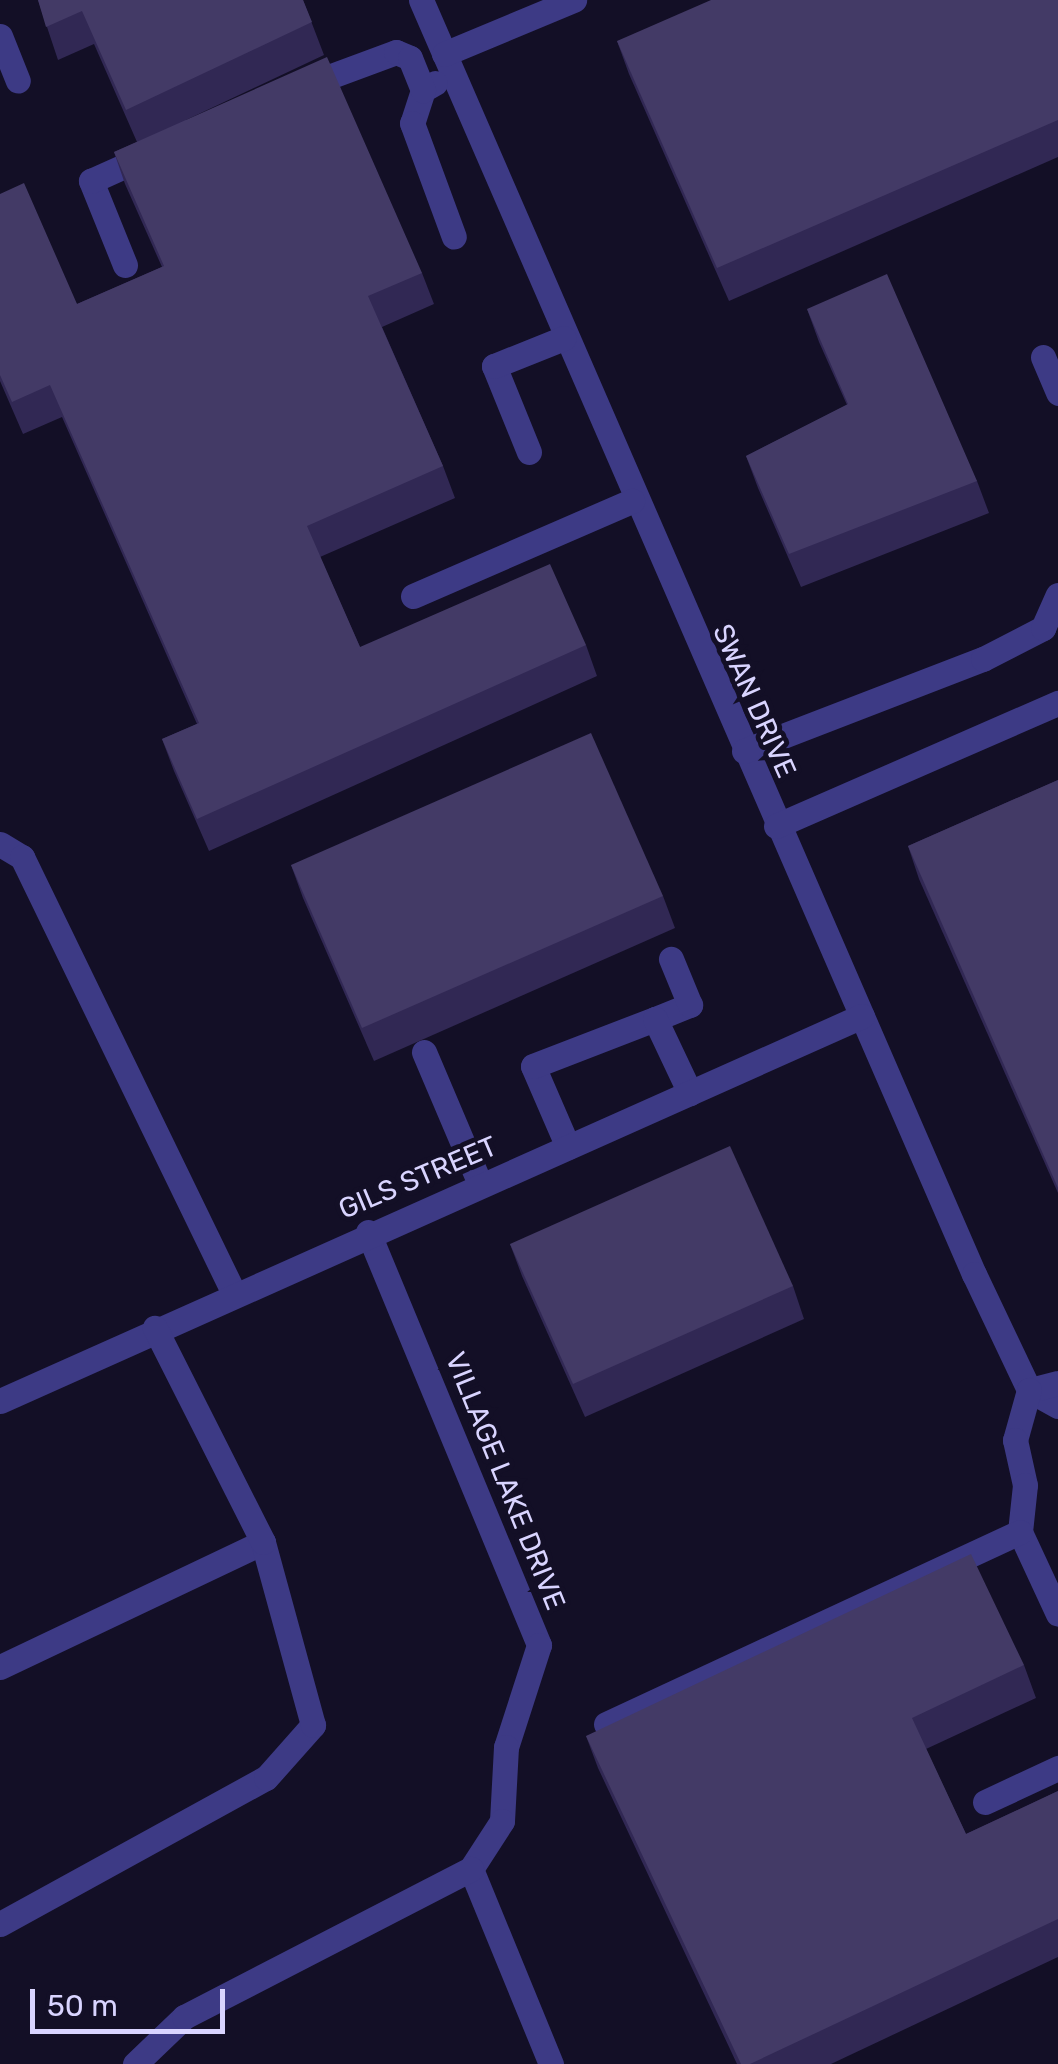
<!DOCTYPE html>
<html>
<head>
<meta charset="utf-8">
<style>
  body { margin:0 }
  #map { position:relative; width:1058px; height:2064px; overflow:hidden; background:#130f26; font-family:Rubik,sans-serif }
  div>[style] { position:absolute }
  .minor>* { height:25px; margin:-12.5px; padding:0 12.5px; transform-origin:12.5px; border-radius:12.5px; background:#3d3a85 }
  .wall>* { inset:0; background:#312854 }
  .building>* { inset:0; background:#433a66 }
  span { translate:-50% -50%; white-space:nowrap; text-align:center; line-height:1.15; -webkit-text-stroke:10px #130f26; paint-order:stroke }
  .street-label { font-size:28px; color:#d9d4ff }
  .scale { position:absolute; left:30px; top:1989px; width:195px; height:45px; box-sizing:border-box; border:5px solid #d9d4ff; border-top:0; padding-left:12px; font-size:30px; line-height:35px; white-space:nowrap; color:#d9d4ff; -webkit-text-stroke:8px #130f26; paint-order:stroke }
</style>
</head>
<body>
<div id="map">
  <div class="minor">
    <div style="left:421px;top:0;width:1389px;rotate:66.54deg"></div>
    <div style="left:974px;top:1274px;width:128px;rotate:64.6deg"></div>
    <div style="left:1029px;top:1390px;width:33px;rotate:29deg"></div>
    <div style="left:0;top:36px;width:48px;rotate:68.2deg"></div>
    <div style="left:444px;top:54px;width:141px;rotate:-22.6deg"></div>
    <div style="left:435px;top:83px;width:14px;rotate:150deg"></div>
    <div style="left:423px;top:90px;width:35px;rotate:108deg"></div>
    <div style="left:412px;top:123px;width:121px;rotate:69.8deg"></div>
    <div style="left:307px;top:85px;width:95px;rotate:-20.3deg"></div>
    <div style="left:396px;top:52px;width:15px;rotate:23deg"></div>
    <div style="left:410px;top:58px;width:35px;rotate:68deg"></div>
    <div style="left:125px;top:265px;width:91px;rotate:-112deg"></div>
    <div style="left:91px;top:181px;width:66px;rotate:-24.2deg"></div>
    <div style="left:1043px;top:357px;width:39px;rotate:67deg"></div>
    <div style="left:529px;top:452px;width:93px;rotate:-112.1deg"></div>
    <div style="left:494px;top:366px;width:75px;rotate:-21.8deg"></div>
    <div style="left:413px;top:596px;width:239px;rotate:-23.5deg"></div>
    <div style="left:744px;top:751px;width:256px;rotate:-21.1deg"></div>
    <div style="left:983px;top:659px;width:68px;rotate:-27.3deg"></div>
    <div style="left:1043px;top:628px;width:36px;rotate:-66deg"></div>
    <div style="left:776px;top:826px;width:308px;rotate:-23.6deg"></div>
    <div style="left:0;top:844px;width:26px;rotate:31deg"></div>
    <div style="left:22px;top:857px;width:483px;rotate:64.1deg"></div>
    <div style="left:655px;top:1019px;width:38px;rotate:-22deg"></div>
    <div style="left:690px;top:1005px;width:50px;rotate:-112.4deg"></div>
    <div style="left:424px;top:1052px;width:143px;rotate:67deg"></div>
    <div style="left:568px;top:1147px;width:88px;rotate:-113.4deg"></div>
    <div style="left:533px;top:1066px;width:131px;rotate:-21.1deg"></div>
    <div style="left:655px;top:1019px;width:82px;rotate:64.7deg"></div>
    <div style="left:368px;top:1232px;width:447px;rotate:67.5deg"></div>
    <div style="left:539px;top:1645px;width:107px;rotate:107.9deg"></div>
    <div style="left:506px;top:1747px;width:74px;rotate:93.1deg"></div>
    <div style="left:502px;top:1821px;width:57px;rotate:122.9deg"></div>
    <div style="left:471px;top:1869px;width:211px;rotate:67.7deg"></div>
    <div style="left:1058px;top:1383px;width:30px;rotate:166deg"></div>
    <div style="left:1029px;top:1390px;width:52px;rotate:105.6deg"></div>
    <div style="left:1015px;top:1440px;width:46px;rotate:77.5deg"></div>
    <div style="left:1025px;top:1485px;width:47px;rotate:96.1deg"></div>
    <div style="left:1020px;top:1532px;width:90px;rotate:65.1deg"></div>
    <div style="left:0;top:1401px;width:944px;rotate:-24.07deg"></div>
    <div style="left:0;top:1667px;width:291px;rotate:-25.4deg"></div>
    <div style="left:606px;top:1724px;width:456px;rotate:-24.9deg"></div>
    <div style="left:985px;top:1802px;width:81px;rotate:-25deg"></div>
    <div style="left:0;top:1924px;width:303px;rotate:-28.8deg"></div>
    <div style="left:266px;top:1778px;width:71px;rotate:-48.4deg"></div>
    <div style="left:313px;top:1725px;width:190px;rotate:-105.3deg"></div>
    <div style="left:263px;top:1542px;width:240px;rotate:-116.8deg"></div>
    <div style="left:135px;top:2064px;width:68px;rotate:-43.8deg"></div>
    <div style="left:184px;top:2017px;width:323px;rotate:-27.3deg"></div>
  </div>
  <div class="wall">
    <div style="clip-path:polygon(38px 0,303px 0,324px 55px,186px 120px,422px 273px,434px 304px,382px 327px,443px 466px,455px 498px,320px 557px,360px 647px,586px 645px,597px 676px,209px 851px,174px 771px,162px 739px,197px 724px,62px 417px,23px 434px,0 381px,0 194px,77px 304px,162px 267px,125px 184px,114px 152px,137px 142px,94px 44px,58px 60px)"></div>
    <div style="clip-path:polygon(1058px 0,1058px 157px,729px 301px,629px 74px,617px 41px)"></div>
    <div style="clip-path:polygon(807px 309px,977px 481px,989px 513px,801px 587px,758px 488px,746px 456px,847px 405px,819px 342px)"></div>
    <div style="clip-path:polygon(1058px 780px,1058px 1193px,919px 879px,908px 846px)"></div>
    <div style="clip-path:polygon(291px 865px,663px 896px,675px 928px,374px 1061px,303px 898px)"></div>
    <div style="clip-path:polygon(510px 1244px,793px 1286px,804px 1319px,585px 1417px,522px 1276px)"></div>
    <div style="clip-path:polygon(1024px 1665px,1036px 1698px,926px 1749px,966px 1834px,1058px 1791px,1058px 1957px,831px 2064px,737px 2064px,598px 1768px,586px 1736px)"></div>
  </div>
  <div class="building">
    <div style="clip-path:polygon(38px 0,303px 0,312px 22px,126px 110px,82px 11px,46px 27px)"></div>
    <div style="clip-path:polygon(711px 0,1058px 0,1058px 120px,717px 268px,617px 41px)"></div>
    <div style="clip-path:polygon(327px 57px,422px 273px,368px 296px,443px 466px,307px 526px,360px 647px,550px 564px,586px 645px,197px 819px,162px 739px,199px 723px,50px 385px,12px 402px,0 375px,0 194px,24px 183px,77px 304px,164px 266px,114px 152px)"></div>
    <div style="clip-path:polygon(887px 274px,977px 481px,789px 554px,746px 456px,848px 404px,807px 309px)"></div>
    <div style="clip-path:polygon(591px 733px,663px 896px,362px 1028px,291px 865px)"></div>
    <div style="clip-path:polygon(1058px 780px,1058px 1188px,908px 846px)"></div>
    <div style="clip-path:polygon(730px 1146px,793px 1286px,573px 1384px,510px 1244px)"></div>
    <div style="clip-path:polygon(971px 1554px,1024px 1665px,912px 1718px,966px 1834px,1058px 1791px,1058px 1919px,750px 2064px,741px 2064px,586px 1736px)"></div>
  </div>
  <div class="street-label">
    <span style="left:754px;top:701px;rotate:66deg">SWAN DRIVE</span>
    <span style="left:418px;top:1178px;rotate:-23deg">GILS STREET</span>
    <span style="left:505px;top:1481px;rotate:68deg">VILLAGE LAKE DRIVE</span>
  </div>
  <div class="scale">50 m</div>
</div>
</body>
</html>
